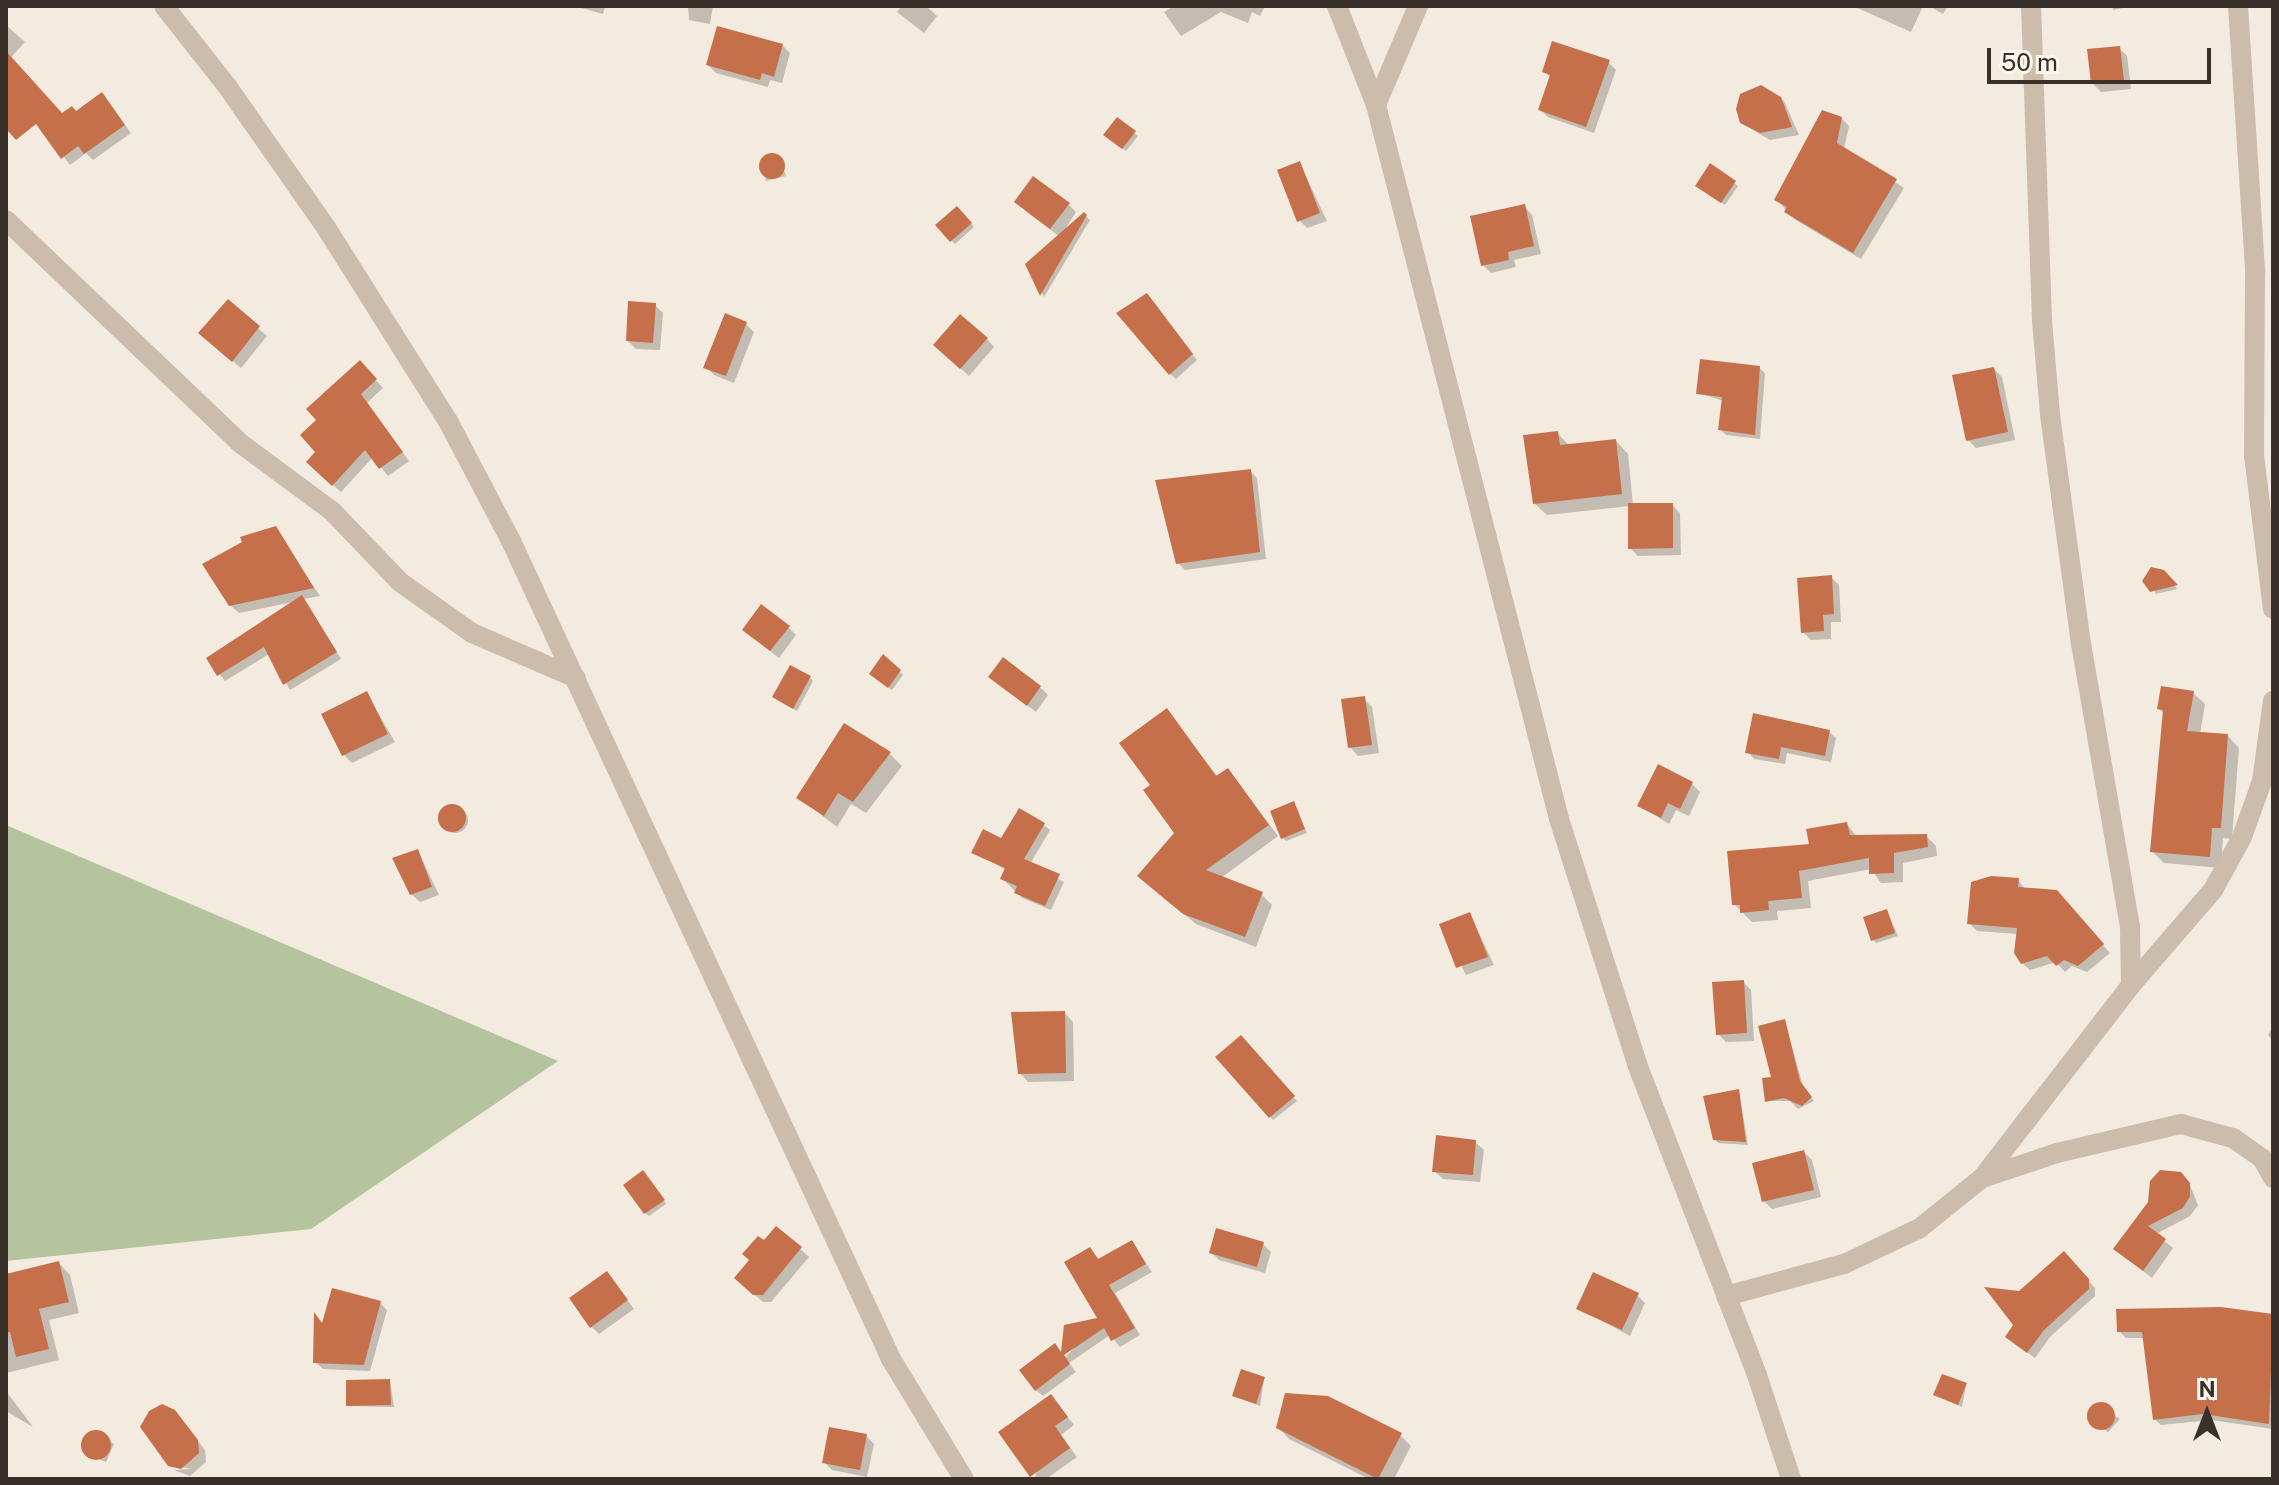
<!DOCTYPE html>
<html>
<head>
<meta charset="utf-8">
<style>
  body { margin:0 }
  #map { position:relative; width:2279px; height:1485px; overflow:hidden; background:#f3ebe0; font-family:"Public Sans",sans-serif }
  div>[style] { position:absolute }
  .green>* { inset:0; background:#b5c39f }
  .shadow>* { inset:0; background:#0003 }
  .round { border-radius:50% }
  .building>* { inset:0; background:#c6704b }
  .minor>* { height:20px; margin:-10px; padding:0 10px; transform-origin:10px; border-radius:10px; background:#ccbcab }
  span { translate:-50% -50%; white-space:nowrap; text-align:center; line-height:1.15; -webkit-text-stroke:6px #faf5ed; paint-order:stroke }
  .frame { position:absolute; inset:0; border:8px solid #3a302a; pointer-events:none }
  .north { position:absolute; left:2167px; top:1373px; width:80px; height:80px; -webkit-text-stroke:6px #faf5ed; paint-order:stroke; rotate:0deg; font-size:22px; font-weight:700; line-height:32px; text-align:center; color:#3a302a }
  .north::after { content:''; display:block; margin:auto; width:28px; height:36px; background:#3a302a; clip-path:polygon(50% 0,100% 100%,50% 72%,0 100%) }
  .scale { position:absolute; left:1987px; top:48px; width:224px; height:36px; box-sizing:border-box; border:4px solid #3a302a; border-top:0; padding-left:10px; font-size:24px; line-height:28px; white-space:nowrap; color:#3a302a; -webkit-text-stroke:6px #faf5ed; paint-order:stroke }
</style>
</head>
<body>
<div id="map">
  <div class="green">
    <div style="clip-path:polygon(6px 825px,558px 1061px,311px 1229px,6px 1261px)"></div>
  </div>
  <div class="shadow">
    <div style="clip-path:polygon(574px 6px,605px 6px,603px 14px)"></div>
    <div style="clip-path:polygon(688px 6px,713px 6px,710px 24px,689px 20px)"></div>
    <div style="clip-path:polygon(902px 6px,926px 6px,937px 16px,924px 33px,897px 12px)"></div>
    <div style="clip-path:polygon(1174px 6px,1265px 6px,1260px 16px,1252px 12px,1248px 23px,1221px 12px,1181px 36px,1164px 12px)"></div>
    <div style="clip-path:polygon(1853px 6px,1923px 6px,1911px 32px)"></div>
    <div style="clip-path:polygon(1929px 6px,1948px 6px,1943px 14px)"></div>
    <div style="clip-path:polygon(2110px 6px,2130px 6px,2114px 10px)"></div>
    <div style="clip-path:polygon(6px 25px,25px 42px,6px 63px)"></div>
    <div style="clip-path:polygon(782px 45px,790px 53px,782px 83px,770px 80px,768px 87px,716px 73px,708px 65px)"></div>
    <div style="clip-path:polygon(2119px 48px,2127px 56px,2131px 89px,2101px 92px,2093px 84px)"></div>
    <div style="clip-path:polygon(1608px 62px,1616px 70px,1594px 133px,1548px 117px,1540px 109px,1551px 78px,1544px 71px)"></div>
    <div style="clip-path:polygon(22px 69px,62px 115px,109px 103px,131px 133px,93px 160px,86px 153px,70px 165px,9px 83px)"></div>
    <div style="clip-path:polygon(1761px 87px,1784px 101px,1799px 135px,1770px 140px,1748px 127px,1738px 109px)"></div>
    <div style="clip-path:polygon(1841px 118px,1849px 126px,1844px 149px,1904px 188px,1861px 259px,1794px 219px,1776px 199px)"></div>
    <div style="clip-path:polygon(1117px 120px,1138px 136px,1126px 151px,1109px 138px)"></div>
    <div style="clip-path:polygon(779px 157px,786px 176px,766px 181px,764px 160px)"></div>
    <div style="clip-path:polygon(1300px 164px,1327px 221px,1307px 228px,1299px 220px)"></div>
    <div style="clip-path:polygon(1711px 166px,1738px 186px,1725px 205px,1701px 189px)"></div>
    <div style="clip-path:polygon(1068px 204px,1076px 212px,1064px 231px,1084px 214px,1090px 220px,1044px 297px,1027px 265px,1059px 236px,1024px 210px)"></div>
    <div style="clip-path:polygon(1524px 206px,1532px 215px,1541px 254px,1514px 260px,1516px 267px,1491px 273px,1483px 265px)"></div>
    <div style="clip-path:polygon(957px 209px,974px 227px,955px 244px,938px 225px)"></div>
    <div style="clip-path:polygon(1152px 301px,1197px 360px,1176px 379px,1170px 374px)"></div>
    <div style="clip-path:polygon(228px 302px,267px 336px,241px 368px,209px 341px)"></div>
    <div style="clip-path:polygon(655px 305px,663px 313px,660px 350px,636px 349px,628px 341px)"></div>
    <div style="clip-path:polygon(746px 324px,754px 332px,734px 383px,714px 375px,706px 367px)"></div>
    <div style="clip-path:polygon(987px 339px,994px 347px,969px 376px,943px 353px)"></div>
    <div style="clip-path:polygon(360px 363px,383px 388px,367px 403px,409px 461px,388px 476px,373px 457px,341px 492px,316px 470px,319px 420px)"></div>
    <div style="clip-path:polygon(1759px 368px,1765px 373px,1760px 439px,1726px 435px,1720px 429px,1724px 401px,1698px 393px)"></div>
    <div style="clip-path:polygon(1994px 369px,2002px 377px,2015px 440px,1976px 448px,1968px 440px)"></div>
    <div style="clip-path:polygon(1557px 433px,1570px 446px,1616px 441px,1628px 454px,1633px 505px,1672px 505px,1680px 513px,1681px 555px,1638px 556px,1630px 548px,1630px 506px,1547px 515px,1534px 503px)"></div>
    <div style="clip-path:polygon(1250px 471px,1257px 478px,1266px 559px,1185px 570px,1178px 563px)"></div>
    <div style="clip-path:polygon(275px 528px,320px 596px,304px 599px,341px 659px,290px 690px,269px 654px,225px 681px,208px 659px,298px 601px,239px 613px,230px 605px)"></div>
    <div style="clip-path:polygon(2156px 569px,2178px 589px,2155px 594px)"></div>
    <div style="clip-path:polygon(1831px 577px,1839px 585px,1841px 622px,1831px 622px,1831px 639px,1811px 640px,1803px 632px)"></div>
    <div style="clip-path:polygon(788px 627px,796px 635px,779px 658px,744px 630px)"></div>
    <div style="clip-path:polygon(884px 657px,903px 675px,892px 690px,875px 677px)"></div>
    <div style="clip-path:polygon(991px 677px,1040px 687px,1048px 695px,1036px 712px)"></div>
    <div style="clip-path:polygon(810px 678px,813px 681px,797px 711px,774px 697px)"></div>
    <div style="clip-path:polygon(2193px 693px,2205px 704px,2200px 734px,2228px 736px,2239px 748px,2232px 839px,2223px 838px,2221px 868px,2164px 863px,2152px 851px,2165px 715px,2159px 709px)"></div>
    <div style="clip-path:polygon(367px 694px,395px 742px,352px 763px,344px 755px)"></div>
    <div style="clip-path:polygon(1364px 699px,1372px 707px,1379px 753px,1358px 756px,1350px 747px)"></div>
    <div style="clip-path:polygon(1167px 711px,1218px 777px,1227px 771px,1238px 782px,1278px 836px,1221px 878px,1261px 894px,1272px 905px,1256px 947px,1196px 924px,1151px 887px,1177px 833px,1153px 785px)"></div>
    <div style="clip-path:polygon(1829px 732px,1836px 738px,1831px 762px,1787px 753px,1785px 764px,1754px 759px,1748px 752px)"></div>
    <div style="clip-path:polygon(889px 753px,902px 766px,866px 813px,851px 804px,837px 827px,799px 798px)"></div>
    <div style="clip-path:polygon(1692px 784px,1700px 792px,1689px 816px,1676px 810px,1669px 824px,1639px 805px)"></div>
    <div style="clip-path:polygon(1293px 804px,1307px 833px,1286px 841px,1283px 838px)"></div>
    <div class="round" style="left:442px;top:807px;width:26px;height:26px"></div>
    <div style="clip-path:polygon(1847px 824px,1857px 837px,1926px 836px,1936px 846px,1937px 856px,1903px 863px,1903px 882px,1881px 883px,1871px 869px,1808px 881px,1811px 908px,1777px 911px,1778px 920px,1752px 922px,1734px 904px)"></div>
    <div style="clip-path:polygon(1044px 825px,1050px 830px,1030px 864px,1064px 882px,1051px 910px,1022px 898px,1003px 879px,1006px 870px,974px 852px)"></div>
    <div style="clip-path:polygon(418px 851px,439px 895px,420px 902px,411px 894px)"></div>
    <div style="clip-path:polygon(2018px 880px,2025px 889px,2064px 900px,2110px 953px,2087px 972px,2072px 966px,2065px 972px,2056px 962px,2030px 970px,2022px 963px,2018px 934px,1977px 931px,1969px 923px)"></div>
    <div style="clip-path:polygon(1887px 911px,1898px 936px,1876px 943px,1873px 940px)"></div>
    <div style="clip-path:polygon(1470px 914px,1494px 965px,1466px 975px,1442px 926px)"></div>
    <div style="clip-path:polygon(1743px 982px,1751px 990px,1754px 1041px,1726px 1042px,1718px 1034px)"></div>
    <div style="clip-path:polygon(1065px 1013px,1073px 1022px,1074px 1081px,1028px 1082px,1020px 1073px)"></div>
    <div style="clip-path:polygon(1785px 1022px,1803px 1086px,1814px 1101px,1798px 1109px,1790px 1101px,1767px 1101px)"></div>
    <div style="clip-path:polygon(2273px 1027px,2273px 1041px,2268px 1035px)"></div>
    <div style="clip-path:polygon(1241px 1038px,1297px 1101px,1273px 1120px,1218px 1058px)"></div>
    <div style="clip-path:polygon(1739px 1091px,1748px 1145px,1718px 1143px,1715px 1139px)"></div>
    <div style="clip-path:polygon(1475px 1142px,1484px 1150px,1480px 1182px,1443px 1179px,1434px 1171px)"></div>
    <div style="clip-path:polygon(1804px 1152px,1812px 1160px,1821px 1197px,1772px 1209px,1764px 1201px)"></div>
    <div style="clip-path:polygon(646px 1176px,666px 1204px,649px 1216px,645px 1213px)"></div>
    <div style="clip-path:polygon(2189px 1183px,2198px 1205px,2190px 1216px,2156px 1234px,2173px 1248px,2152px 1278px,2116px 1249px,2150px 1203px)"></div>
    <div style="clip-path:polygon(777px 1228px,809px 1257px,771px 1302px,763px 1302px,744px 1286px)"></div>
    <div style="clip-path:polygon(1132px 1242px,1152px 1272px,1115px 1293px,1140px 1335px,1120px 1347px,1110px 1335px,1069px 1363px,1076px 1372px,1043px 1396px,1036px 1390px,1100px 1319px,1090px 1249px,1100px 1261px)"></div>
    <div style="clip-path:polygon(1263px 1244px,1271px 1252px,1265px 1273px,1219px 1260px,1211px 1252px)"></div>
    <div style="clip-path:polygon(2063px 1254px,2095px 1288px,2095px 1296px,2050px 1337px,2035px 1358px,2014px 1343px,2019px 1294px)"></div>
    <div style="clip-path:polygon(59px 1263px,70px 1275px,79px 1313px,49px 1320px,59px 1360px,6px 1373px,6px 1276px)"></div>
    <div style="clip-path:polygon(607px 1273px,634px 1309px,599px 1334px,591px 1326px)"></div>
    <div style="clip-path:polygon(1637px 1295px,1645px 1303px,1630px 1336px,1578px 1308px)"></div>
    <div style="clip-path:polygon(380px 1303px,387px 1310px,370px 1371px,323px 1369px,315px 1362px,316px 1317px,324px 1325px)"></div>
    <div style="clip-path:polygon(2221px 1309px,2273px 1321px,2273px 1429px,2211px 1420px,2161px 1425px,2155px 1419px,2145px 1338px,2126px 1338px,2119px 1331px)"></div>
    <div style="clip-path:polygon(1264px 1379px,1260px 1406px,1234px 1396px)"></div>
    <div style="clip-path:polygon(390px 1381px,394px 1407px,348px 1406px)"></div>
    <div style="clip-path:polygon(1966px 1385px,1962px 1407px,1935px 1394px)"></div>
    <div style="clip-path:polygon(6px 1391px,33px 1427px,6px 1411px)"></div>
    <div style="clip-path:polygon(1051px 1396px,1074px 1425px,1061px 1435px,1077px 1457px,1046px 1479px,1035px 1479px)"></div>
    <div style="clip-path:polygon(2098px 1405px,2120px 1419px,2108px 1432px,2090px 1420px)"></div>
    <div style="clip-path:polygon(174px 1411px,205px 1450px,206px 1462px,190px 1476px,174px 1470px,191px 1469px,169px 1464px)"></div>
    <div style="clip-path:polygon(1278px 1427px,1400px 1435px,1411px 1446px,1394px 1479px,1369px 1479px,1289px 1439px)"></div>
    <div style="clip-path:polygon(98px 1433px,114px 1444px,106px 1462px,84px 1453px,86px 1436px)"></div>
    <div style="clip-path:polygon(866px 1436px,874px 1444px,867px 1477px,832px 1470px,824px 1462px)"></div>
  </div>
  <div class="building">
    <div style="clip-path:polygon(717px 26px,783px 44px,774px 77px,762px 73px,760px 80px,706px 65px)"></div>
    <div style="clip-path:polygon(1552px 41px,1610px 60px,1586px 127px,1538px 110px,1550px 75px,1542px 72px)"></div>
    <div style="clip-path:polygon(2120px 46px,2124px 81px,2091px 84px,2087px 49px)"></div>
    <div style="clip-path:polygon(6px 51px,62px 113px,72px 106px,76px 111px,102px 92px,125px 125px,84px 154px,78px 146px,61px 159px,36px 124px,16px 140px,6px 129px)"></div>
    <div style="clip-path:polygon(1761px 85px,1781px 97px,1792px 127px,1760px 133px,1740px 123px,1736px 109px,1740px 94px)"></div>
    <div style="clip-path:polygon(1822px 110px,1842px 117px,1837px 143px,1897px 179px,1853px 253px,1784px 212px,1787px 207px,1774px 200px)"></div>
    <div style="clip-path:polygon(1117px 117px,1136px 131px,1122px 149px,1103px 135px)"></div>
    <div class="round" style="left:759px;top:153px;width:26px;height:26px"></div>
    <div style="clip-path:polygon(1300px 161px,1320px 213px,1297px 222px,1277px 170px)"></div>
    <div style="clip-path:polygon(1710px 163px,1736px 181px,1721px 203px,1695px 186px)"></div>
    <div style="clip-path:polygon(1033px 176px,1070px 203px,1050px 229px,1014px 202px)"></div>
    <div style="clip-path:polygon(1525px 204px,1534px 246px,1508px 252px,1509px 260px,1481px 266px,1470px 216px)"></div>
    <div style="clip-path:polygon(957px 206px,972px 223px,950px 242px,935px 225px)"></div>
    <div style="clip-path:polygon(1084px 212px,1087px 215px,1040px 296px,1025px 264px)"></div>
    <div style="clip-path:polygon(1147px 293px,1193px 354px,1169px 375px,1116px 313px)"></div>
    <div style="clip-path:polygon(228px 299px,260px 326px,232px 362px,198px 333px)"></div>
    <div style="clip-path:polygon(628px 301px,656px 303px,653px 343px,626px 341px)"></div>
    <div style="clip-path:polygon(725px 313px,747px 322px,726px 376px,703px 368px)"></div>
    <div style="clip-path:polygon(960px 314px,988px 338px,960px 369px,933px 345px)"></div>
    <div style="clip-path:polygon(1700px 359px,1760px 366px,1755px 435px,1718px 430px,1722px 397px,1696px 394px)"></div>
    <div style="clip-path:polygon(360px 360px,377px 379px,361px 394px,403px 452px,379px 469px,365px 450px,332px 486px,306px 462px,315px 452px,300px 435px,316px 420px,306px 409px)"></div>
    <div style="clip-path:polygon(1994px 367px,2008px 432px,1966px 441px,1952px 375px)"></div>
    <div style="clip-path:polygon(1558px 431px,1560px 445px,1616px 439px,1622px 494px,1533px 504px,1523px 435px)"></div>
    <div style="clip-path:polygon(1251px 469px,1260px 552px,1176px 564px,1155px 480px)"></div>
    <div style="clip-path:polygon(1628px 503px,1673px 503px,1673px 548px,1628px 549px)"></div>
    <div style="clip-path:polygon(276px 526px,314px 588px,229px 606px,202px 564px,242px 542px,240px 537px)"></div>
    <div style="clip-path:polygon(2151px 567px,2164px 570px,2178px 585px,2150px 592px,2142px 581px)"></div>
    <div style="clip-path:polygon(1832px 575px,1834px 614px,1823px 615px,1824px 631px,1801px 633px,1797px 578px)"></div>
    <div style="clip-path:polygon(302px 595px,337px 652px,283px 685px,264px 647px,217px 676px,206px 658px)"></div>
    <div style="clip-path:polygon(761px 604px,790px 626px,770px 651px,742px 630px)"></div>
    <div style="clip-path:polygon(883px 654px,901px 670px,888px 688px,869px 674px)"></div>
    <div style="clip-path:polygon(1003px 657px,1041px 686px,1027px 706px,988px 677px)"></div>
    <div style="clip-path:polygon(790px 665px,811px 676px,793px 709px,772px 697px)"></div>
    <div style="clip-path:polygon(2161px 686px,2194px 691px,2187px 731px,2228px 734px,2221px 828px,2212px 828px,2210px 857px,2150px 852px,2163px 710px,2157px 709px)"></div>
    <div style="clip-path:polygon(367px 691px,388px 734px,342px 756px,321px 714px)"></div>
    <div style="clip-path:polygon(1365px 696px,1372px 745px,1348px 748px,1341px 699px)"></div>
    <div style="clip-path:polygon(1167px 708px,1216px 776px,1228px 768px,1269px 825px,1206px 870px,1263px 892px,1245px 937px,1183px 914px,1137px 876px,1174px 833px,1143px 790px,1150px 785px,1119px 743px)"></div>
    <div style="clip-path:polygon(1753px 713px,1830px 730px,1825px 756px,1781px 747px,1779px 759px,1745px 753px)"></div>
    <div style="clip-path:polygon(844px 723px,891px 752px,853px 802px,838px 793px,824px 816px,796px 798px)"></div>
    <div style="clip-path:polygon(1658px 764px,1693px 782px,1680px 809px,1668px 803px,1661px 818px,1637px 806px)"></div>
    <div style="clip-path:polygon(1294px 801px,1305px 829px,1281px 839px,1270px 811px)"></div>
    <div class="round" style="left:438px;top:804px;width:28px;height:28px"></div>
    <div style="clip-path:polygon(1019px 808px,1045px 823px,1024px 859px,1060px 874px,1045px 906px,1014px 893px,1017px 886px,1000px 879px,1005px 868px,971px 853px,983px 829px,1001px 838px)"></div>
    <div style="clip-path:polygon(1847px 822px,1850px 835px,1927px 834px,1928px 847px,1894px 853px,1894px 873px,1869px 874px,1869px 858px,1799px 871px,1802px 898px,1768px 901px,1769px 910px,1740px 913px,1740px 905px,1732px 905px,1727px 851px,1809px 844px,1806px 829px)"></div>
    <div style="clip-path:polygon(418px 849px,432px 887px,410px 895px,392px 858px)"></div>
    <div style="clip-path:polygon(1991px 876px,2019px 878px,2018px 887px,2057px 890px,2104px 944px,2078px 966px,2064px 960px,2056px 966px,2047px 956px,2021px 964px,2014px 953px,2017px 928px,1967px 924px,1971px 882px)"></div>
    <div style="clip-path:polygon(1887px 909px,1895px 933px,1871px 941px,1863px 917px)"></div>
    <div style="clip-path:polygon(1470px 912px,1488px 957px,1456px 968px,1439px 924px)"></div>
    <div style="clip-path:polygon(1744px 980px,1747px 1033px,1716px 1035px,1712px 982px)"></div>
    <div style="clip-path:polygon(1065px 1011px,1066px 1073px,1018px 1074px,1011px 1012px)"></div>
    <div style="clip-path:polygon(1785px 1019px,1800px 1081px,1812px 1097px,1802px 1106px,1784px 1098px,1765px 1102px,1762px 1078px,1771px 1077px,1758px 1026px)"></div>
    <div style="clip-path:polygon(1241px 1035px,1295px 1096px,1269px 1118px,1215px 1057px)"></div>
    <div style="clip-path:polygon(1739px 1089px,1746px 1142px,1713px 1140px,1703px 1096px)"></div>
    <div style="clip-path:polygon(1436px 1135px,1476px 1140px,1473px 1175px,1432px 1172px)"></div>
    <div style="clip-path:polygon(1804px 1150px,1814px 1190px,1762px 1202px,1752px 1163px)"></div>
    <div style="clip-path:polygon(643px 1170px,665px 1200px,644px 1214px,623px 1185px)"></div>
    <div style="clip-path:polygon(2160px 1170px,2181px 1172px,2190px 1183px,2190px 1196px,2183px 1208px,2148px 1226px,2166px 1239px,2143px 1271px,2113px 1249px,2148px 1202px,2150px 1181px)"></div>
    <div style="clip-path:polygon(776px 1226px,802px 1247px,763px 1295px,753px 1295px,734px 1278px,749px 1260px,742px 1254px,758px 1236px,764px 1240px)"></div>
    <div style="clip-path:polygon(1216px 1228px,1264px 1242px,1257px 1267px,1209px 1253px)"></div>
    <div style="clip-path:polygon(1132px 1240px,1146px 1264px,1109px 1285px,1135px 1328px,1111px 1341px,1104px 1328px,1064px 1355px,1070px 1364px,1035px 1391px,1019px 1370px,1055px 1343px,1061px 1352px,1064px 1325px,1097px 1318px,1064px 1262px,1090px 1247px,1098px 1259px)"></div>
    <div style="clip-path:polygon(2064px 1251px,2089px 1279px,2089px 1289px,2044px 1330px,2027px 1353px,2005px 1337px,2013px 1325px,1984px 1287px,2019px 1291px)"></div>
    <div style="clip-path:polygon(59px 1261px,69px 1302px,39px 1309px,49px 1349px,16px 1357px,10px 1332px,6px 1333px,6px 1274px)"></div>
    <div style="clip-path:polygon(607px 1271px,628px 1300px,590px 1328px,569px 1298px)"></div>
    <div style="clip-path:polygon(1593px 1272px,1639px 1293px,1622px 1330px,1576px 1309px)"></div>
    <div style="clip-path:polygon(332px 1288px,381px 1301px,364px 1365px,313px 1363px,314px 1312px,322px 1323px)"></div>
    <div style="clip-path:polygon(2221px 1307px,2273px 1314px,2269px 1424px,2203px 1414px,2153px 1420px,2142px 1332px,2117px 1332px,2116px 1309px)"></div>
    <div style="clip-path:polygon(1241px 1369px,1265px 1377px,1256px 1404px,1232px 1396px)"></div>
    <div style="clip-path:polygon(1942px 1374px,1967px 1383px,1958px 1405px,1933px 1395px)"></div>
    <div style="clip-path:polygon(390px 1379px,391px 1405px,346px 1406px,346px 1380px)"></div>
    <div style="clip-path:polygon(1285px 1393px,1328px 1396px,1402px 1433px,1378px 1479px,1276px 1428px)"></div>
    <div style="clip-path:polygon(1051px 1394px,1068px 1417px,1055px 1426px,1070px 1448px,1030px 1477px,998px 1432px)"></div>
    <div class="round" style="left:2087px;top:1402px;width:28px;height:28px"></div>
    <div style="clip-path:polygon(162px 1404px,175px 1410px,198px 1440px,199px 1453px,181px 1469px,168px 1466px,140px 1427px,149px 1411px)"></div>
    <div style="clip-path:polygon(829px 1427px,867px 1434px,860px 1470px,822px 1463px)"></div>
    <div class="round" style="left:81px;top:1430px;width:30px;height:30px"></div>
  </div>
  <div class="minor">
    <div style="left:164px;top:6px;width:102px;rotate:51.8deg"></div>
    <div style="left:227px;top:86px;width:174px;rotate:55deg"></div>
    <div style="left:327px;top:229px;width:227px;rotate:57.8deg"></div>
    <div style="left:448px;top:421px;width:136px;rotate:62.3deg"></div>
    <div style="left:511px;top:541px;width:902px;rotate:65.08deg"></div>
    <div style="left:891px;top:1359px;width:140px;rotate:58.7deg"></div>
    <div style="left:1337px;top:6px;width:106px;rotate:68.5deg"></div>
    <div style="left:1376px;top:105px;width:737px;rotate:75.62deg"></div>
    <div style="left:1559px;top:819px;width:257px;rotate:72.3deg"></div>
    <div style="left:1637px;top:1064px;width:333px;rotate:68.9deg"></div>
    <div style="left:1757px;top:1375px;width:109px;rotate:71.9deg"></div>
    <div style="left:2238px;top:6px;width:267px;rotate:86.3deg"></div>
    <div style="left:2255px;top:272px;width:183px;rotate:90.3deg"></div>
    <div style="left:2254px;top:455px;width:155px;rotate:83deg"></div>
    <div style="left:1376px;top:105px;width:108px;rotate:-67deg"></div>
    <div style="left:6px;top:220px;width:323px;rotate:43.6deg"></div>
    <div style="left:240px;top:443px;width:114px;rotate:36.5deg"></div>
    <div style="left:332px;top:511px;width:98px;rotate:46.2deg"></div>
    <div style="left:400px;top:582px;width:88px;rotate:35.3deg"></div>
    <div style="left:472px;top:633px;width:113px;rotate:23.4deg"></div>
    <div style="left:2131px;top:985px;width:125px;rotate:-49.2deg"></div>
    <div style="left:2213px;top:890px;width:60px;rotate:-61.3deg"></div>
    <div style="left:2242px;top:837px;width:59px;rotate:-70.3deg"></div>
    <div style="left:2262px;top:781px;width:81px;rotate:-82.2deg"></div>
    <div style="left:1982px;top:1178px;width:79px;rotate:-18.4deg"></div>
    <div style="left:2057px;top:1153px;width:127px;rotate:-13.2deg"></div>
    <div style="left:2181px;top:1124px;width:54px;rotate:15.1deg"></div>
    <div style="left:2233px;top:1138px;width:35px;rotate:35deg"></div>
    <div style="left:2262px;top:1158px;width:23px;rotate:61deg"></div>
    <div style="left:1726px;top:1296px;width:122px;rotate:-15.2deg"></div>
    <div style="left:1844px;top:1264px;width:84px;rotate:-25.3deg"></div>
    <div style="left:1920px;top:1228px;width:80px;rotate:-38.9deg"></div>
    <div style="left:1982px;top:1178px;width:244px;rotate:-52.3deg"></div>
    <div style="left:2131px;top:985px;width:58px;rotate:-91deg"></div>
    <div style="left:2130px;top:927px;width:287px;rotate:-99.8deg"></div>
    <div style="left:2081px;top:644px;width:232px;rotate:-97.7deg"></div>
    <div style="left:2050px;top:414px;width:94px;rotate:-94.9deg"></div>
    <div style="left:2042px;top:320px;width:314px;rotate:-92deg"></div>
  </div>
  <div class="frame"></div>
  <div class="north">N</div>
  <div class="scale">50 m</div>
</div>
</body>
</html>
